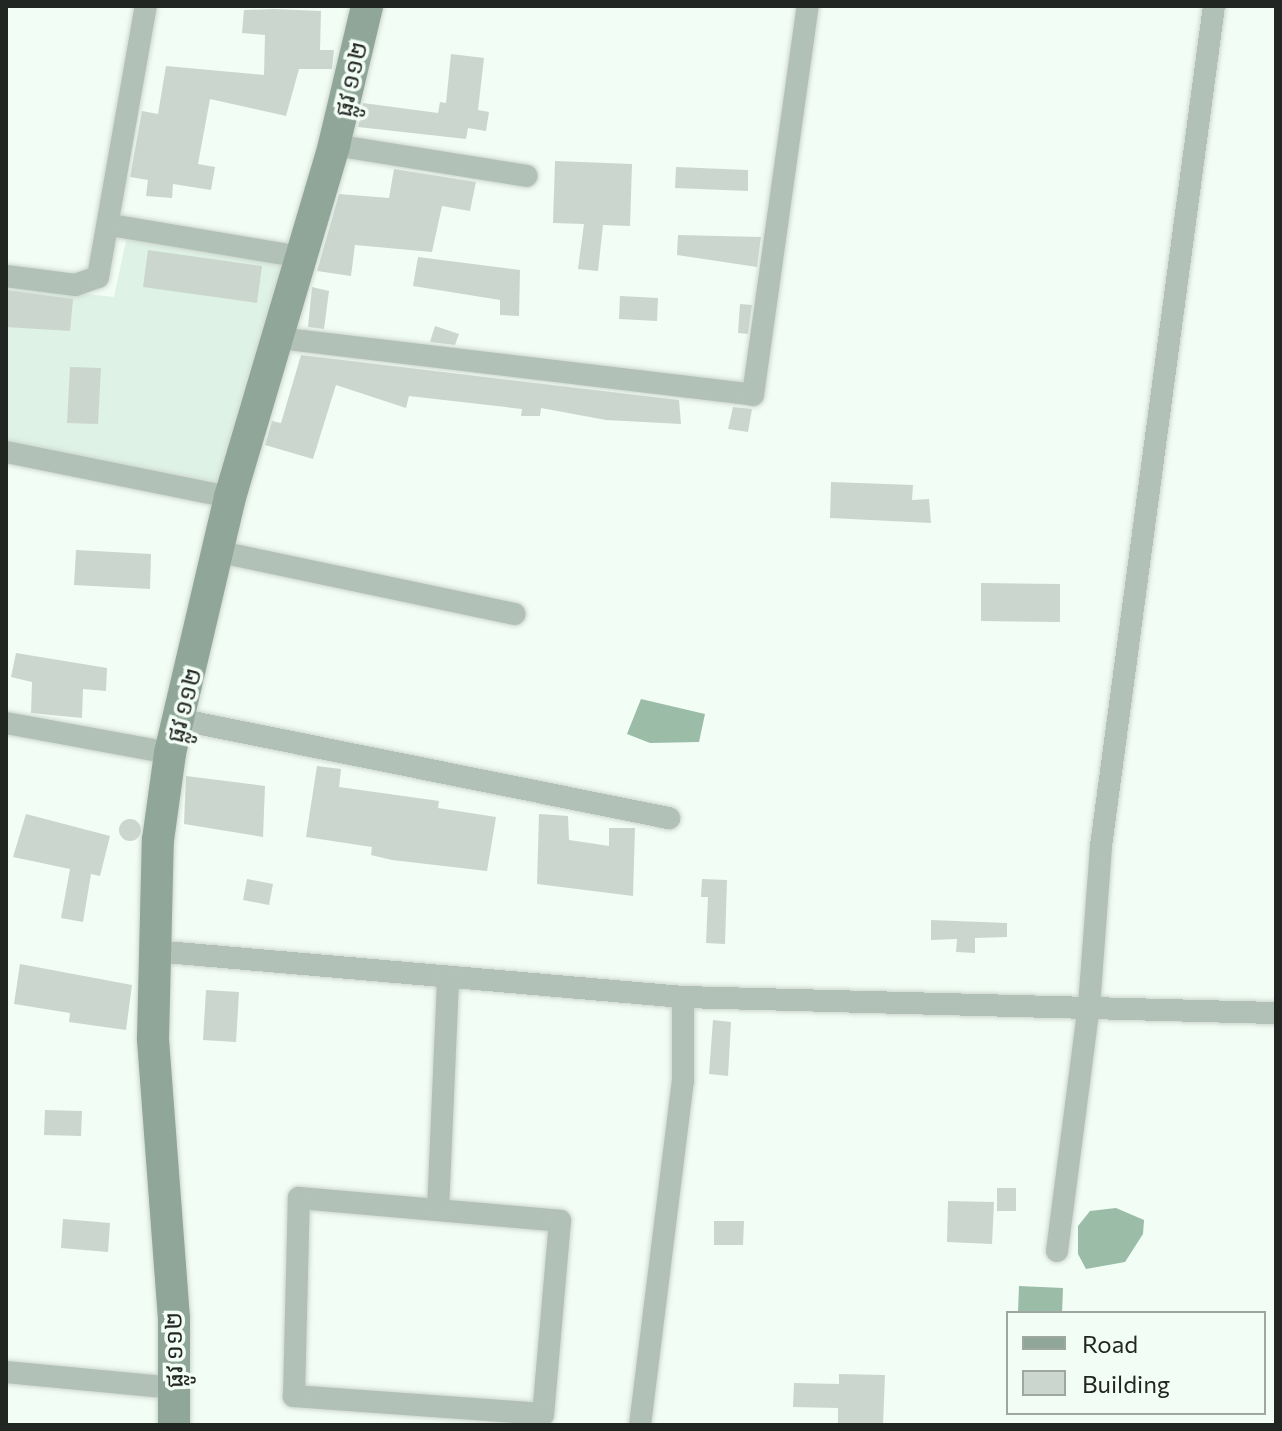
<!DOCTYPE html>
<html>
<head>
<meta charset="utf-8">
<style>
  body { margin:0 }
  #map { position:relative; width:1282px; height:1431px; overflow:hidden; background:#f2fdf5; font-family:Commissioner,"Noto Sans Khmer",sans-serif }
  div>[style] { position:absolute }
  .built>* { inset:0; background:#dff2e6 }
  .water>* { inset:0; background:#9bbca7 }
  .building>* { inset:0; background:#cbd6cf }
  .round { border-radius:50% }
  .roads { filter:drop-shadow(0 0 2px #cdd6cf) drop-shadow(0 0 2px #cdd6cf) }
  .street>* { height:22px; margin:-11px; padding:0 11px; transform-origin:11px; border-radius:11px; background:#b2c1b8 }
  .secondary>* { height:32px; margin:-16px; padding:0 16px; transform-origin:16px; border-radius:16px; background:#8fa698 }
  span { translate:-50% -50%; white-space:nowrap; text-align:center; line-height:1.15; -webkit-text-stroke:7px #f2fdf5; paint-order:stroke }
  .street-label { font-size:24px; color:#222623 }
  .frame { position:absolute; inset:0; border:8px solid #222623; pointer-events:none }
  .legend { position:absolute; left:1006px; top:1311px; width:260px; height:104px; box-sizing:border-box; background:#f2fdf5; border:2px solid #9fa7a1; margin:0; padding:10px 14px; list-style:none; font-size:24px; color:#222623 }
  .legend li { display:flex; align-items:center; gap:16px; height:40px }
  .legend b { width:40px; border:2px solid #9fa7a1 }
</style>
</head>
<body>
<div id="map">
  <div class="built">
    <div style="clip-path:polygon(127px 236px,285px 261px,230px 485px,6px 442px,6px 285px,114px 297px)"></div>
  </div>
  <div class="water">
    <div style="clip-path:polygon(641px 699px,705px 714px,699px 742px,650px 743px,627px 734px)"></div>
    <div style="clip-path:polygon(1116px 1208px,1144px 1220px,1143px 1234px,1125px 1262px,1086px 1269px,1078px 1254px,1078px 1226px,1090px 1211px)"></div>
    <div style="clip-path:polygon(1019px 1286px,1063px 1288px,1062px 1313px,1018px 1313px)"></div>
  </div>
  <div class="building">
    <div style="clip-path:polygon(274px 9px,321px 11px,320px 50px,334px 50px,332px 69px,299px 69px,286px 116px,210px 99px,198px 164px,215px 167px,211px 190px,173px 184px,172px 198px,146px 196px,148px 180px,130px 177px,142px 111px,158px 114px,166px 66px,264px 75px,265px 35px,242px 33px,244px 10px)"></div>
    <div style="clip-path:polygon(451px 54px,484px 58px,478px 110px,489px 112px,486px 131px,468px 128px,466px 139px,358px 127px,363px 103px,438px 113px,440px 102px,446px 103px)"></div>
    <div style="clip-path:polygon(555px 161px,632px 164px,630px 226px,603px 225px,598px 271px,578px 269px,584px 224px,553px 223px)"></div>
    <div style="clip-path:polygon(676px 167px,748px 170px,748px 191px,675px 188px)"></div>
    <div style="clip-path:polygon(394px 169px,476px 182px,470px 211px,442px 206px,432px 252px,355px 245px,351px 276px,317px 271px,339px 194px,389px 198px)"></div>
    <div style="clip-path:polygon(678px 235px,761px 237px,757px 267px,677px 255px)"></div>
    <div style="clip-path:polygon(148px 250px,262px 266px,257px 303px,143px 287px)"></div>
    <div style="clip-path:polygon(418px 257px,520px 270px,519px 316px,500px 315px,500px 300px,413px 286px)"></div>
    <div style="clip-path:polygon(312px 287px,329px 291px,324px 329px,308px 327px)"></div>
    <div style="clip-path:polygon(6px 290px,73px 299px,70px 331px,6px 327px)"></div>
    <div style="clip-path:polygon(620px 296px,658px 298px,657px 321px,619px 319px)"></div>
    <div style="clip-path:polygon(740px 304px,752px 305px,748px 334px,738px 333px)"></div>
    <div style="clip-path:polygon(435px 326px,459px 334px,455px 345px,430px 342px)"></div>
    <div style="clip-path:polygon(301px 355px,679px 400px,681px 424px,606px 420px,541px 408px,540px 416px,521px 416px,522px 409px,409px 396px,406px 408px,336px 385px,313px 459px,265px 445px,272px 421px,281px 423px)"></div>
    <div style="clip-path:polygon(70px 367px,101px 368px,98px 424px,67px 423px)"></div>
    <div style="clip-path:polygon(733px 407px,752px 409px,748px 432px,728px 429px)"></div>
    <div style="clip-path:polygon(831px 482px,913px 485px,912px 500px,929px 499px,931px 523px,830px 518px)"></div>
    <div style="clip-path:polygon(76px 550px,151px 554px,150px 589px,74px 585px)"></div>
    <div style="clip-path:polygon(981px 583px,1060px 584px,1060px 622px,981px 621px)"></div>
    <div style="clip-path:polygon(16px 653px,107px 668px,106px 691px,83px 689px,82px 718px,31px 713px,32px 682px,11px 677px)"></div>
    <div style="clip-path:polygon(317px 766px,341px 769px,339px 787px,439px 801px,438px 808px,496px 817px,487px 871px,392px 860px,371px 855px,372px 847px,306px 837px)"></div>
    <div style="clip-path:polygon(186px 776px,265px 786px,263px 837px,184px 824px)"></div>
    <div style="clip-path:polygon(26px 814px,110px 836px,100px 876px,91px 874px,83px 922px,61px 918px,70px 869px,13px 857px)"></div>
    <div style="clip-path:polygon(539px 814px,568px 816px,569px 840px,609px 846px,609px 828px,635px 828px,633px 896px,537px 884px)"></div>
    <div class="round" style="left:119px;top:819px;width:22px;height:22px"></div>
    <div style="clip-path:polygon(247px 879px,273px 884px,269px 905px,243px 900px)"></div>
    <div style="clip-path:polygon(702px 879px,727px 880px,725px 944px,706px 943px,708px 897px,701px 897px)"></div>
    <div style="clip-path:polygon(931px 920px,1007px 923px,1007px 937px,975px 938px,975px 953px,956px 952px,957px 939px,931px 940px)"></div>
    <div style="clip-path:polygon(20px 964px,132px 985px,126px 1030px,69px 1022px,70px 1013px,14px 1004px)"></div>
    <div style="clip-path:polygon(206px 990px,239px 992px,236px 1042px,203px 1040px)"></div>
    <div style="clip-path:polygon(713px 1020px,731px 1022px,728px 1076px,709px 1074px)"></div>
    <div style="clip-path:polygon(45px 1110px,82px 1111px,81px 1136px,44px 1135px)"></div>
    <div style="clip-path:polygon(997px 1188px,1016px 1188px,1016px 1211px,997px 1211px)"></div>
    <div style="clip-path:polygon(948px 1201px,994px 1202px,992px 1244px,947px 1242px)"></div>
    <div style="clip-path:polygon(63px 1219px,110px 1223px,108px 1252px,61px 1248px)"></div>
    <div style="clip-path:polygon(714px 1221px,744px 1221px,743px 1245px,714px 1245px)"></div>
    <div style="clip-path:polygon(839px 1374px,885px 1375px,883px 1425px,838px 1425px,838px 1408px,793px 1407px,794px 1383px,839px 1384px)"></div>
  </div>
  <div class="roads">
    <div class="street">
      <div style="left:334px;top:145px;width:195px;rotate:9.1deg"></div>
      <div style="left:110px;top:225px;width:195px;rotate:9.5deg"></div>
      <div style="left:6px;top:276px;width:70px;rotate:7.4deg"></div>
      <div style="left:75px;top:285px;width:24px;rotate:-19deg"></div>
      <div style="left:98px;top:277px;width:275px;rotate:-80deg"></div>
      <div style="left:278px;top:338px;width:478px;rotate:6.8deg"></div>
      <div style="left:753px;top:395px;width:393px;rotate:-82deg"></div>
      <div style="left:6px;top:452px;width:228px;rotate:11.4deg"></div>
      <div style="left:220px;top:552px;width:301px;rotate:11.9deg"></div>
      <div style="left:182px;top:720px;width:497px;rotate:11.4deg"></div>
      <div style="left:6px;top:723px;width:167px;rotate:10.4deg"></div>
      <div style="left:154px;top:951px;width:531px;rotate:4.97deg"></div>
      <div style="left:683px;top:997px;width:593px;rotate:1.55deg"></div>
      <div style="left:299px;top:1198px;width:262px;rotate:5deg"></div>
      <div style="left:560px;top:1221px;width:194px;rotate:95deg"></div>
      <div style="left:543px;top:1414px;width:250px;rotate:-175.9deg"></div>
      <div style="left:294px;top:1396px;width:198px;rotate:-88.6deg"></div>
      <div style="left:438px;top:1210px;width:233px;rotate:-87.5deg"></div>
      <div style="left:1057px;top:1251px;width:247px;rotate:-82.6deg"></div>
      <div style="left:1089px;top:1006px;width:160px;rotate:-85.7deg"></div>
      <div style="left:1101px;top:846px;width:848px;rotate:-82.34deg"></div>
      <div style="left:6px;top:1372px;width:169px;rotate:5.4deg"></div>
      <div style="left:640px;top:1425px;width:347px;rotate:-82.9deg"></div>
      <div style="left:683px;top:1081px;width:84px;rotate:-90deg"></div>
    </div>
    <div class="secondary">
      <div style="left:174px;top:1425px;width:106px;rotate:-90deg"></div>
      <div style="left:174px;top:1319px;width:282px;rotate:-94.3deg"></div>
      <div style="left:153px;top:1038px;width:198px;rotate:-88.6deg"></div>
      <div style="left:158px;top:840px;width:88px;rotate:-82.1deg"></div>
      <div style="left:170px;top:753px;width:263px;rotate:-76.8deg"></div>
      <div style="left:230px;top:497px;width:367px;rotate:-73.5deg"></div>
      <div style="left:334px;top:145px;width:143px;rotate:-76.6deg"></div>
    </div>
  </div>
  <div class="street-label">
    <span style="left:350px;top:79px;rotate:-77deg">ផ្លូវ ១១២</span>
    <span style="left:183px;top:705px;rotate:-75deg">ផ្លូវ ១១២</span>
    <span style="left:173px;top:1350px;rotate:-91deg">ផ្លូវ ១១២</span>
  </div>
  <div class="frame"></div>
  <ul class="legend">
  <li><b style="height:10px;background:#8fa698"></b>Road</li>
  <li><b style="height:22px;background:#cbd6cf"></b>Building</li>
  </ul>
</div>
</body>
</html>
